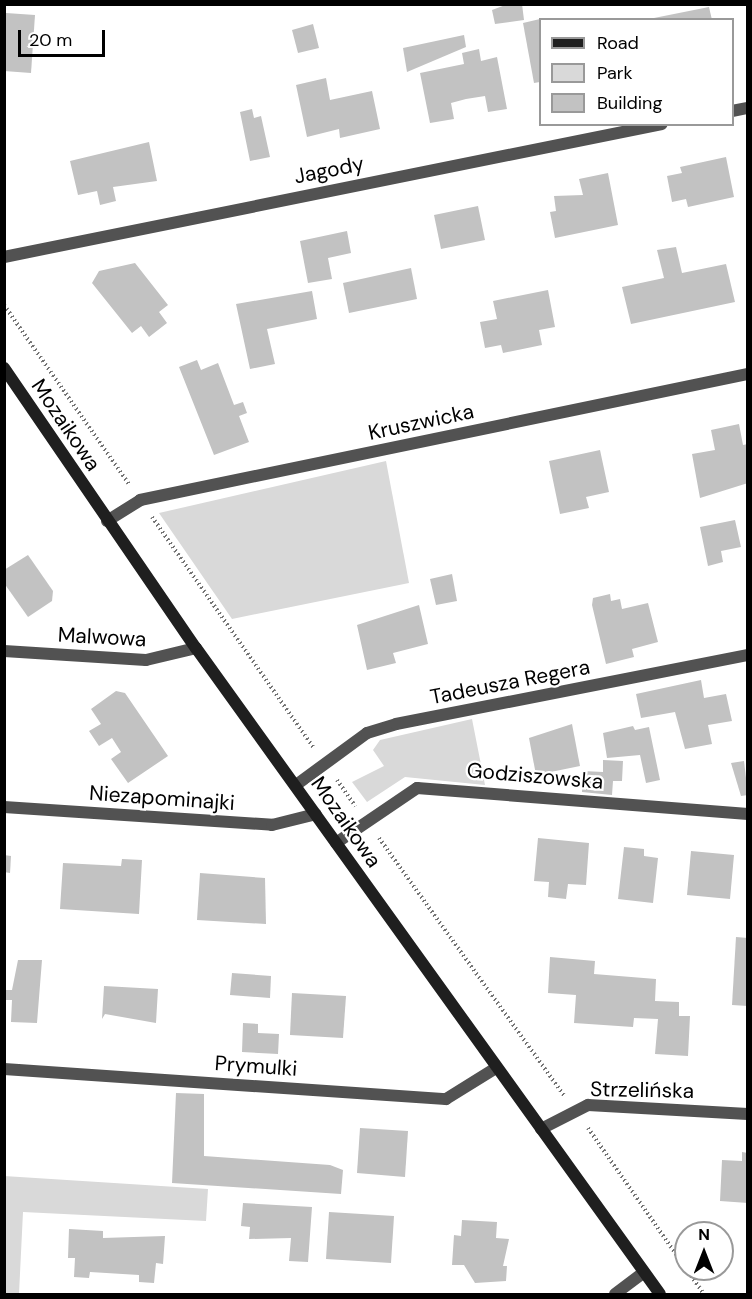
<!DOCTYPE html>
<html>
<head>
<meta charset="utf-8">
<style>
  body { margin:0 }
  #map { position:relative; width:752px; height:1299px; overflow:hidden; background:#fff; font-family:"DM Sans",sans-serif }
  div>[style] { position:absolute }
  .green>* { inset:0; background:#d9d9d9 }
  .building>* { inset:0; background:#c2c2c2 }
  .path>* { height:4px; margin-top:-2px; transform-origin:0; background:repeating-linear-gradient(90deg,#747474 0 1.5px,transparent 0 4.5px) }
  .street>* { height:12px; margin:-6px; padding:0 6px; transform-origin:6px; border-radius:6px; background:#525252 }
  .secondary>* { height:12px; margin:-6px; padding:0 6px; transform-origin:6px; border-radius:6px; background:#1f1f1f }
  span { translate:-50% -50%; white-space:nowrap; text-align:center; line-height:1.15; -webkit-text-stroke:4.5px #fff; paint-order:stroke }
  .street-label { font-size:21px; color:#000 }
  .frame { position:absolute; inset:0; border:6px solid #000; pointer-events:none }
  .legend { position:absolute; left:539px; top:18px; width:195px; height:108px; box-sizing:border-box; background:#fff; border:2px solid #999; margin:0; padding:8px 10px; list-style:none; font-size:18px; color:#000 }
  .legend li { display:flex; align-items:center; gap:12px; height:30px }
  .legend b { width:30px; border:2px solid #999 }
  .north { position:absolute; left:674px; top:1221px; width:60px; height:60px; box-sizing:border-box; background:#fff; border:2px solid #999; border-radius:50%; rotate:0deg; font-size:16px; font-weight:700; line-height:24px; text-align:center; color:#000 }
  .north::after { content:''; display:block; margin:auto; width:21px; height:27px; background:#000; clip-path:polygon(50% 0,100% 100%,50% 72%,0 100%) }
  .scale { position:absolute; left:18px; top:30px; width:87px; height:27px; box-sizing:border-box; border:3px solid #000; border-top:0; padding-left:8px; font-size:18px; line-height:21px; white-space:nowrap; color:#000; -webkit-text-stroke:4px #fff; paint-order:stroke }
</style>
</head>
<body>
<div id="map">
  <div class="green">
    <div style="clip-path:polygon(386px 461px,409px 583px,232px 619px,159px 513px)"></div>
    <div style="clip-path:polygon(472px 719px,485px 785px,405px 777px,367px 802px,352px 782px,384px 766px,373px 750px,380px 740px)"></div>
    <div style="clip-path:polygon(4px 1176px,208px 1189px,206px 1221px,23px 1212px,19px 1294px,5px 1294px)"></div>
  </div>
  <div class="building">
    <div style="clip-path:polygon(508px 4px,522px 4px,524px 20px,495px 24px,492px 10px)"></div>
    <div style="clip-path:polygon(709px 7px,712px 20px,654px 20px,654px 18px)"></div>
    <div style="clip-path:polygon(6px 13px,35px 15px,31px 73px,4px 71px)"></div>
    <div style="clip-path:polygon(540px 19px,540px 82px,534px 83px,523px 23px)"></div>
    <div style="clip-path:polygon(313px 24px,319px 48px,298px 53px,292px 30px)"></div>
    <div style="clip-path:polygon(464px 35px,466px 47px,407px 72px,403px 48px)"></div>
    <div style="clip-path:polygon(479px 49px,481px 61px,497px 57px,507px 109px,488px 112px,485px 96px,466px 99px,451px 103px,454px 119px,430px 123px,420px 73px,464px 64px,462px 53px)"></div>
    <div style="clip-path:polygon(326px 78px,330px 100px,372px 91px,380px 129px,340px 138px,339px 129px,307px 137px,296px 85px)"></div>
    <div style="clip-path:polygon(252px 109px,254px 118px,261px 116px,270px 157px,250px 161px,240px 112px)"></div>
    <div style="clip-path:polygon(149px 142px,157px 181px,113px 187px,116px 201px,100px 205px,97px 191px,78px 195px,70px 161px)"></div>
    <div style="clip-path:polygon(726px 157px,734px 197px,688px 207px,686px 199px,672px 202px,667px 176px,682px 173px,680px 167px)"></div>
    <div style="clip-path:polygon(608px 173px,618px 225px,555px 238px,550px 212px,556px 211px,554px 196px,583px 195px,579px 179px)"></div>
    <div style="clip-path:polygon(478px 206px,485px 240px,441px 249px,434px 215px)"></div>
    <div style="clip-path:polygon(347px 231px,351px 253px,328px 258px,332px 279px,308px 283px,300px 241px)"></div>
    <div style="clip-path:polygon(676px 247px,682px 273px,726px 264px,735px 302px,631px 324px,622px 287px,664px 278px,657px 250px)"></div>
    <div style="clip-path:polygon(135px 263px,168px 305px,159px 312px,167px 323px,149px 337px,141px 326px,132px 333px,92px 283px,99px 271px)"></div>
    <div style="clip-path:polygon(411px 268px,417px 299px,349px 313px,343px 283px)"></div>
    <div style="clip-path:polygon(548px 290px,555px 327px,539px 330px,542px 345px,503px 353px,501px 345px,485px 348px,480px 322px,497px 319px,493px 301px)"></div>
    <div style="clip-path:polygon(312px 291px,317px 319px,267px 329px,275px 364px,250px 369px,236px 304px)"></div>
    <div style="clip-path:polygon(197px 360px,201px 370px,218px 363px,234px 405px,243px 402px,247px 413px,239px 416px,249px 442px,214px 455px,179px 367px)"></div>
    <div style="clip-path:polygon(739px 424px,743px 445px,748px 444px,748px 483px,700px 498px,692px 454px,715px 450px,711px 430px)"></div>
    <div style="clip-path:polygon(600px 450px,609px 492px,586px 497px,589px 508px,560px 514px,549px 461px)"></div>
    <div style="clip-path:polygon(735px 520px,741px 547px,721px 551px,723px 562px,708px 566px,700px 527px)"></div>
    <div style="clip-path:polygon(28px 555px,53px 591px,52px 601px,28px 617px,4px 583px,4px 570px)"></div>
    <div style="clip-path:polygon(452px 574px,457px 601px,436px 605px,430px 579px)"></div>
    <div style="clip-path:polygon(610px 594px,611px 601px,620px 599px,622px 609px,648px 603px,658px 642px,632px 649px,634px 657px,606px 664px,592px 605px,593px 598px)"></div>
    <div style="clip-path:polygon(419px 605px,428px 644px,393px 653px,396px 663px,367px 670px,357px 625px)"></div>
    <div style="clip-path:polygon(701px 680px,704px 698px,726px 694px,732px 721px,708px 725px,712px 744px,685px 749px,675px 712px,641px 718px,636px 694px)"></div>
    <div style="clip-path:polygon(116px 691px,125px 693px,168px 756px,128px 783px,111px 759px,121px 752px,112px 738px,99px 746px,89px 731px,101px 724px,91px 709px)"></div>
    <div style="clip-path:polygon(572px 724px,580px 766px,536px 775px,529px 738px)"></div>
    <div style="clip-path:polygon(633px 726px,635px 730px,649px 727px,660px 780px,646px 783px,640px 755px,607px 758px,603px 733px)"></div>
    <div style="clip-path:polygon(603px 760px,623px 761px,622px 781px,613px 781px,612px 795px,582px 792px,583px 771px,603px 772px)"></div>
    <div style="clip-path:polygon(744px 761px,748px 795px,741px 796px,731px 763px)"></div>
    <div style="clip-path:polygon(538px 838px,589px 843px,586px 885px,568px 884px,566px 899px,548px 897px,549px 882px,534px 881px)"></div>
    <div style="clip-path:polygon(624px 847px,644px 849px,644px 856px,658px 858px,653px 903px,618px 899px)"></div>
    <div style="clip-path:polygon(691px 851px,734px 855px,730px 899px,687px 895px)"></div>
    <div style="clip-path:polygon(4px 855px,11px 856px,10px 873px,4px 872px)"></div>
    <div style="clip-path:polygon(122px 859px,142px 860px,139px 914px,60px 909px,63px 863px,121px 866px)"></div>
    <div style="clip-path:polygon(200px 873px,265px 878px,266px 924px,197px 920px)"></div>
    <div style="clip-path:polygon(736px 937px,748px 938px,748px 1006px,732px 1005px)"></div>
    <div style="clip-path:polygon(550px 957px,595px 961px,594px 974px,656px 979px,655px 1001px,679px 1002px,679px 1016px,690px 1016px,688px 1056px,655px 1054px,658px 1019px,634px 1018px,633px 1027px,574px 1023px,576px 995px,548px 993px)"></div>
    <div style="clip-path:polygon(18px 960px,42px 960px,37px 1023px,11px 1022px,12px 1000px,5px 1000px,5px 990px,12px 990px)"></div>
    <div style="clip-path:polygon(232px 973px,271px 976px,270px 998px,230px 995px)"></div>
    <div style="clip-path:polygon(104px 986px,158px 989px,156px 1023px,105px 1014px,102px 1019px)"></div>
    <div style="clip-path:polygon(292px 993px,346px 996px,343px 1038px,290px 1035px)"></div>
    <div style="clip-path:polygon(243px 1023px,258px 1024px,258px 1033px,279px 1034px,278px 1054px,242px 1052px)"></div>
    <div style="clip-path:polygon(176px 1093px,204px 1094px,204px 1156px,330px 1165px,343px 1170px,341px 1194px,172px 1183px)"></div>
    <div style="clip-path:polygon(360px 1128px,408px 1131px,405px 1177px,357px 1173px)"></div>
    <div style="clip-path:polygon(742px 1152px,748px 1153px,748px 1203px,720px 1201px,722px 1160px,742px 1161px)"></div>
    <div style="clip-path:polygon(243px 1203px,312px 1207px,308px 1262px,289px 1261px,291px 1238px,249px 1239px,250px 1227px,241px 1226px)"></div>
    <div style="clip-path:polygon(329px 1212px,394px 1216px,391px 1263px,326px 1259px)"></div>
    <div style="clip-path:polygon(462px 1220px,497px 1222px,496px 1238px,509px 1239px,503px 1266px,507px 1266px,506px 1281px,475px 1283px,464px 1265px,452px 1265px,454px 1235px,461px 1236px)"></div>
    <div style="clip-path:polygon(69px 1229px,103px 1231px,103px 1238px,165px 1236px,163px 1264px,156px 1263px,154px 1283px,139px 1282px,139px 1275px,90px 1272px,89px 1278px,74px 1277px,75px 1258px,68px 1258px)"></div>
  </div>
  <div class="path">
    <div style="left:4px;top:305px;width:218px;rotate:55.1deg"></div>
    <div style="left:152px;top:517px;width:281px;rotate:55deg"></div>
    <div style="left:337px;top:780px;width:32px;rotate:55deg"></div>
    <div style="left:379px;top:838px;width:317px;rotate:54.3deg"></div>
    <div style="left:588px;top:1128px;width:203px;rotate:55.1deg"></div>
  </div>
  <div class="street">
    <div style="left:732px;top:111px;width:16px;rotate:-11deg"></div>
    <div style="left:4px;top:257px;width:671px;rotate:-11.43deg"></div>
    <div style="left:107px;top:521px;width:39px;rotate:-32deg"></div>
    <div style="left:140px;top:500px;width:621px;rotate:-11.71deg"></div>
    <div style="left:4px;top:651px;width:142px;rotate:3.6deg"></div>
    <div style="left:146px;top:660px;width:51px;rotate:-13.5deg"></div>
    <div style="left:296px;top:785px;width:88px;rotate:-36.2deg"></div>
    <div style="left:367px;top:733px;width:30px;rotate:-17deg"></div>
    <div style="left:396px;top:724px;width:359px;rotate:-11.1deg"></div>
    <div style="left:4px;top:807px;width:269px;rotate:3.8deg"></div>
    <div style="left:272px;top:825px;width:45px;rotate:-14deg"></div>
    <div style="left:336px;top:843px;width:98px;rotate:-34.2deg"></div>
    <div style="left:417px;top:788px;width:332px;rotate:4.5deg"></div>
    <div style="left:4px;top:1069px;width:443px;rotate:3.9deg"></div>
    <div style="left:446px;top:1099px;width:59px;rotate:-31.8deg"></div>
    <div style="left:541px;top:1129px;width:53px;rotate:-27.1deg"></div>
    <div style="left:588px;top:1105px;width:160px;rotate:3.2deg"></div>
    <div style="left:615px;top:1294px;width:36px;rotate:-37deg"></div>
  </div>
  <div class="secondary">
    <div style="left:4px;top:368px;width:340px;rotate:55.6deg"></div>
    <div style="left:196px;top:648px;width:795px;rotate:54.31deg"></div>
  </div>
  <div class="street-label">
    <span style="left:329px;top:170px;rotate:-11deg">Jagody</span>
    <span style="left:421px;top:422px;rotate:-12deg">Kruszwicka</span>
    <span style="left:66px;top:425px;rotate:56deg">Mozaikowa</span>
    <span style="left:102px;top:637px;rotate:3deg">Malwowa</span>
    <span style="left:510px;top:682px;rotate:-11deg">Tadeusza Regera</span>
    <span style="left:535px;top:776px;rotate:5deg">Godziszowska</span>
    <span style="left:162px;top:798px;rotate:4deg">Niezapominajki</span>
    <span style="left:346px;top:822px;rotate:55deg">Mozaikowa</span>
    <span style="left:256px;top:1066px;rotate:4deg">Prymulki</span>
    <span style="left:642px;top:1090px;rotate:1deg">Strzelińska</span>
  </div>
  <div class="frame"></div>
  <ul class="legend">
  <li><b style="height:8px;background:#1f1f1f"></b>Road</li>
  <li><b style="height:16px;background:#d9d9d9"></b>Park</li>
  <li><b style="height:16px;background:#c2c2c2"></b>Building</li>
  </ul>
  <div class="north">N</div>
  <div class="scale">20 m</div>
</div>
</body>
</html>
